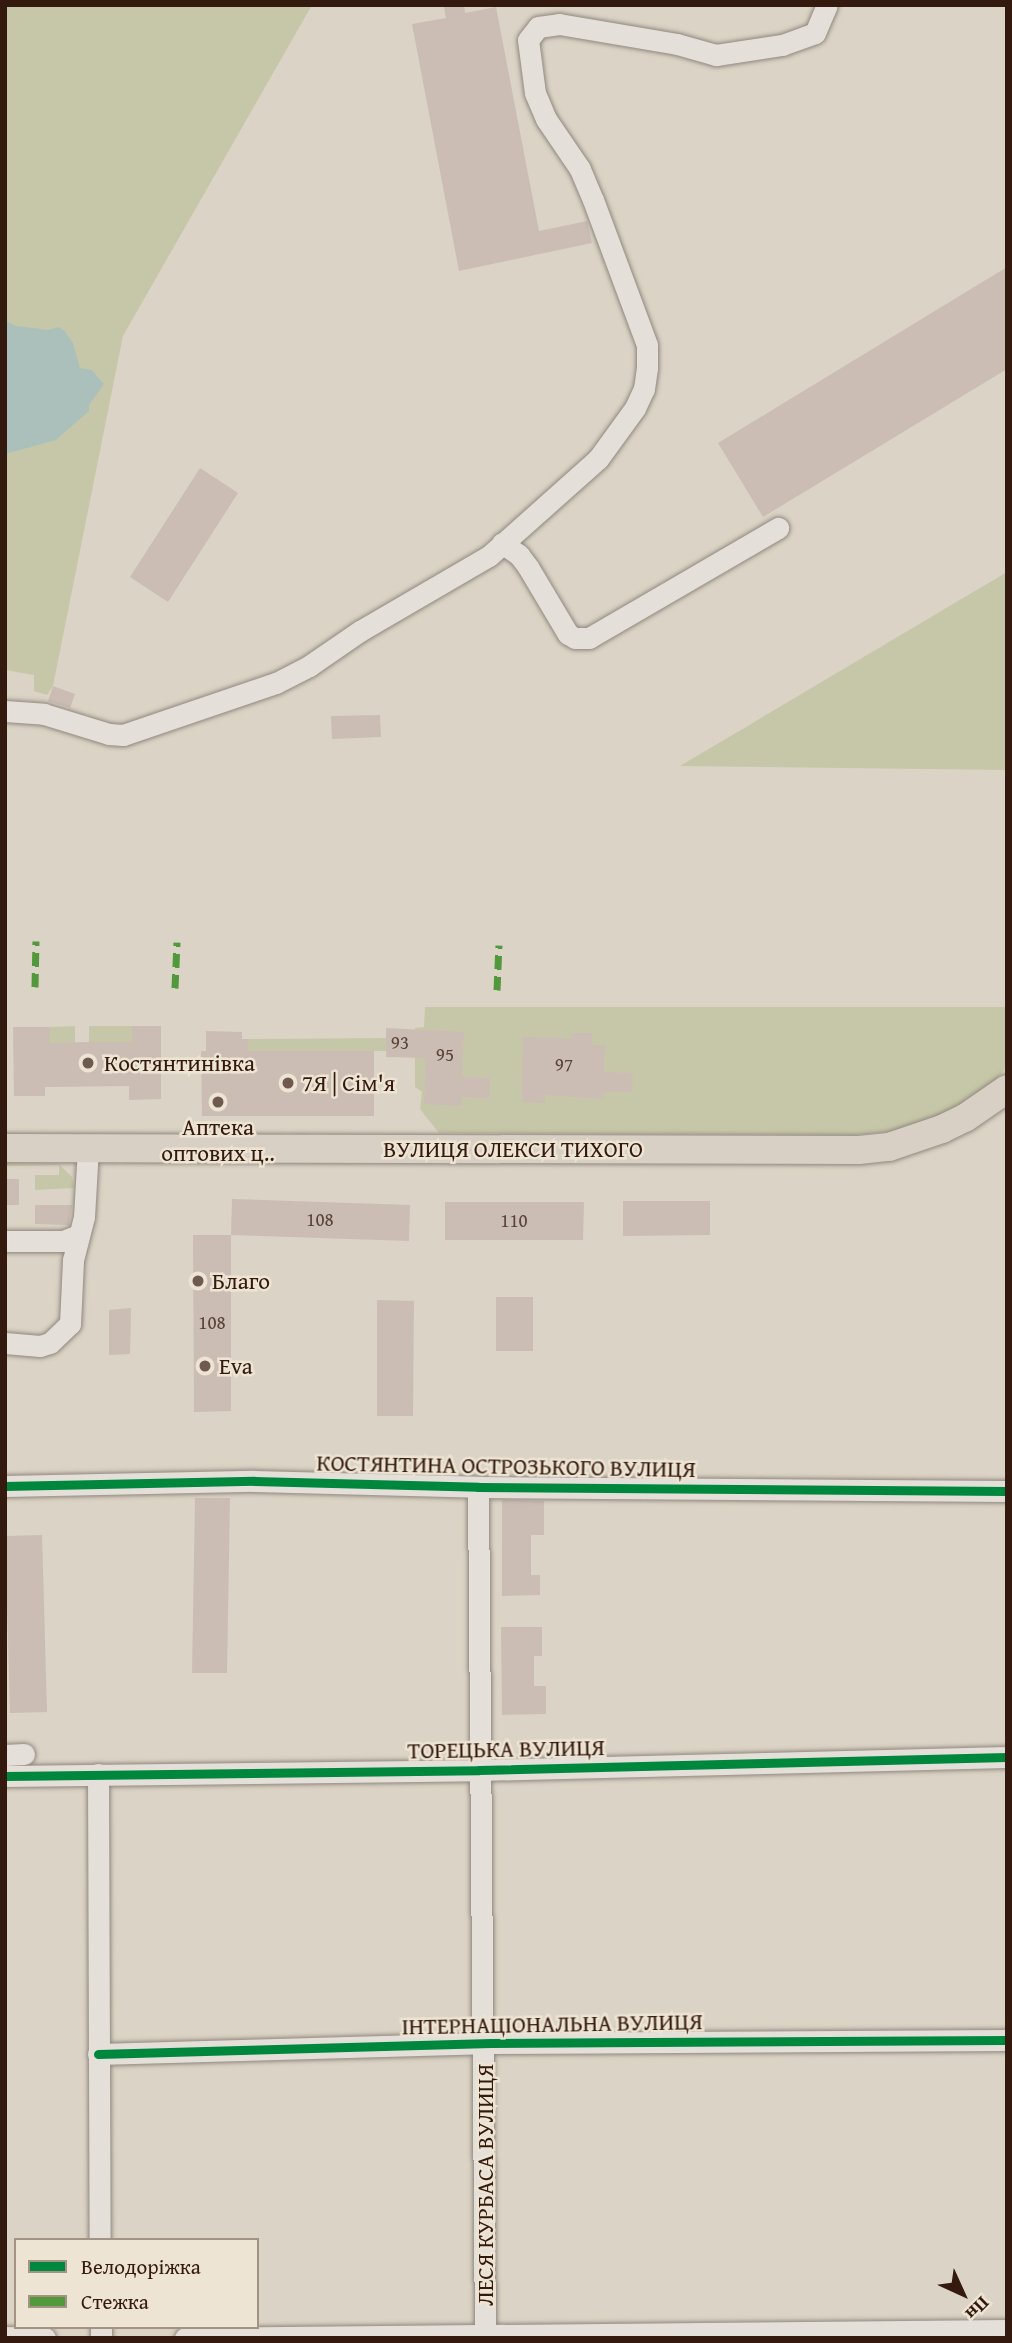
<!DOCTYPE html>
<html>
<head>
<meta charset="utf-8">
<style>
  body { margin:0 }
  #map { position:relative; width:1012px; height:2343px; overflow:hidden; background:#dbd3c5; font-family:"Gentium Book Plus",serif }
  div>[style] { position:absolute }
  .green>* { inset:0; background:#c6c7a8 }
  .water>* { inset:0; background:#abc0ba }
  .building>* { inset:0; background:#cbbdb4 }
  .roads { filter:drop-shadow(0 0 2px #90887f) drop-shadow(0 0 2px #90887f) }
  .minor>* { height:21px; margin:-10.5px; padding:0 10.5px; transform-origin:10.5px; border-radius:10.5px; background:#e4e0d9 }
  .major>* { height:28px; margin:-14px; padding:0 14px; transform-origin:14px; border-radius:14px; background:#d8d0c4 }
  .quiet>* { height:7px; margin-top:-3.5px; transform-origin:0; background:repeating-linear-gradient(90deg,#51993c 0 14px,transparent 0 21px) }
  .cycleway>* { height:9px; margin:-4.5px; padding:0 4.5px; transform-origin:4.5px; border-radius:4.5px; background:#00873e }
  .dots>* { width:19px; height:19px; translate:-50% -50%; box-sizing:border-box; border:4px solid #ede4d4; border-radius:50% }
  span { translate:-50% -50%; white-space:nowrap; text-align:center; line-height:1.15; -webkit-text-stroke:5px #ede4d4; paint-order:stroke }
  .number-label { font-size:19px; color:#5a4338 }
  .number-label span { -webkit-text-stroke-width:0 }
  .poi-label { font-size:23px; color:#33190e }
  .left { translate:0 -50%; text-align:left }
  .street-label { font-size:23px; color:#33190e }
  .frame { position:absolute; inset:0; border:7px solid #33190e; pointer-events:none }
  .legend { position:absolute; left:14px; top:2238px; width:245px; height:91px; box-sizing:border-box; background:#ede4d4; border:2px solid #a39385; margin:0; padding:9px 12px; list-style:none; font-size:21px; color:#33190e }
  .legend li { display:flex; align-items:center; gap:14px; height:35px }
  .legend b { width:35px; border:2px solid #a39385 }
  .north { position:absolute; left:928px; top:2259px; width:70px; height:70px; -webkit-text-stroke:5px #ede4d4; paint-order:stroke; rotate:135deg; font-size:19px; font-weight:700; line-height:28px; text-align:center; color:#33190e }
  .north::after { content:''; display:block; margin:auto; width:24px; height:32px; background:#33190e; clip-path:polygon(50% 0,100% 100%,50% 72%,0 100%) }
</style>
</head>
<body>
<div id="map">
  <div class="green">
    <div style="clip-path:polygon(5px 5px,312px 5px,123px 336px,53px 686px,47px 695px,34px 691px,34px 675px,5px 670px)"></div>
    <div style="clip-path:polygon(1007px 572px,1007px 770px,680px 766px)"></div>
    <div style="clip-path:polygon(425px 1007px,1007px 1007px,1007px 1066px,996px 1080px,963px 1106px,933px 1120px,896px 1131px,853px 1135px,439px 1133px,420px 1109px,422px 1092px,415px 1087px,415px 1028px,424px 1027px)"></div>
    <div style="clip-path:polygon(75px 1026px,75px 1043px,50px 1043px,50px 1027px)"></div>
    <div style="clip-path:polygon(89px 1026px,132px 1026px,132px 1042px,89px 1042px)"></div>
    <div style="clip-path:polygon(386px 1038px,390px 1051px,206px 1051px,206px 1048px,248px 1048px,248px 1039px)"></div>
    <div style="clip-path:polygon(5px 1163px,59px 1164px,72px 1177px,74px 1188px,35px 1190px,35px 1175px,59px 1175px,59px 1165px,5px 1166px)"></div>
  </div>
  <div class="water">
    <div style="clip-path:polygon(5px 320px,16px 326px,49px 330px,58px 327px,64px 330px,73px 343px,80px 368px,92px 370px,104px 384px,89px 405px,89px 411px,56px 440px,5px 454px)"></div>
  </div>
  <div class="building">
    <div style="clip-path:polygon(464px 5px,465px 13px,496px 7px,539px 231px,587px 221px,592px 243px,459px 271px,412px 24px,446px 18px,444px 7px)"></div>
    <div style="clip-path:polygon(1007px 267px,1007px 369px,763px 517px,718px 443px)"></div>
    <div style="clip-path:polygon(200px 468px,238px 493px,168px 602px,130px 577px)"></div>
    <div style="clip-path:polygon(53px 686px,75px 694px,70px 708px,48px 701px)"></div>
    <div style="clip-path:polygon(380px 715px,381px 737px,332px 739px,331px 716px)"></div>
    <div style="clip-path:polygon(132px 1026px,161px 1026px,161px 1099px,129px 1100px,129px 1086px,45px 1087px,45px 1096px,14px 1096px,13px 1027px,50px 1027px,50px 1043px,89px 1042px,132px 1042px)"></div>
    <div style="clip-path:polygon(386px 1028px,464px 1032px,462px 1077px,490px 1078px,489px 1098px,462px 1097px,462px 1106px,424px 1104px,426px 1058px,386px 1057px)"></div>
    <div style="clip-path:polygon(206px 1031px,242px 1032px,242px 1039px,248px 1039px,248px 1051px,374px 1051px,374px 1116px,202px 1116px,201px 1051px,206px 1051px)"></div>
    <div style="clip-path:polygon(572px 1033px,592px 1033px,592px 1045px,605px 1045px,604px 1072px,633px 1073px,632px 1092px,604px 1092px,603px 1099px,545px 1095px,545px 1103px,522px 1102px,523px 1037px,572px 1038px)"></div>
    <div style="clip-path:polygon(5px 1179px,19px 1179px,19px 1205px,5px 1205px)"></div>
    <div style="clip-path:polygon(232px 1199px,410px 1205px,409px 1241px,231px 1235px)"></div>
    <div style="clip-path:polygon(623px 1201px,710px 1201px,710px 1235px,623px 1236px)"></div>
    <div style="clip-path:polygon(445px 1202px,584px 1202px,583px 1240px,445px 1240px)"></div>
    <div style="clip-path:polygon(35px 1205px,72px 1205px,69px 1225px,35px 1224px)"></div>
    <div style="clip-path:polygon(193px 1235px,231px 1235px,231px 1411px,194px 1412px)"></div>
    <div style="clip-path:polygon(496px 1297px,533px 1297px,533px 1351px,496px 1351px)"></div>
    <div style="clip-path:polygon(377px 1300px,414px 1301px,413px 1416px,377px 1416px)"></div>
    <div style="clip-path:polygon(131px 1308px,130px 1354px,109px 1355px,109px 1310px)"></div>
    <div style="clip-path:polygon(195px 1498px,230px 1498px,227px 1673px,192px 1673px)"></div>
    <div style="clip-path:polygon(502px 1500px,544px 1501px,544px 1535px,531px 1535px,531px 1575px,540px 1575px,540px 1595px,502px 1596px)"></div>
    <div style="clip-path:polygon(42px 1535px,47px 1712px,10px 1713px,5px 1536px)"></div>
    <div style="clip-path:polygon(501px 1627px,542px 1627px,542px 1656px,534px 1656px,534px 1686px,546px 1686px,546px 1714px,502px 1715px)"></div>
  </div>
  <div class="roads">
    <div class="minor">
      <div style="left:502px;top:543px;width:21px;rotate:35deg"></div>
      <div style="left:519px;top:555px;width:15px;rotate:53deg"></div>
      <div style="left:528px;top:567px;width:78px;rotate:59.2deg"></div>
      <div style="left:568px;top:634px;width:8px;rotate:30deg"></div>
      <div style="left:575px;top:638px;width:14px"></div>
      <div style="left:589px;top:638px;width:219px;rotate:-30.2deg"></div>
      <div style="left:5px;top:711px;width:39px;rotate:4deg"></div>
      <div style="left:44px;top:714px;width:68px;rotate:17.1deg"></div>
      <div style="left:109px;top:734px;width:14px;rotate:4deg"></div>
      <div style="left:123px;top:735px;width:162px;rotate:-18.8deg"></div>
      <div style="left:276px;top:683px;width:37px;rotate:-27deg"></div>
      <div style="left:309px;top:666px;width:62px;rotate:-34.5deg"></div>
      <div style="left:360px;top:631px;width:149px;rotate:-30.2deg"></div>
      <div style="left:489px;top:556px;width:146px;rotate:-41.7deg"></div>
      <div style="left:598px;top:459px;width:63px;rotate:-54deg"></div>
      <div style="left:635px;top:408px;width:21px;rotate:-65deg"></div>
      <div style="left:644px;top:389px;width:21px;rotate:-82deg"></div>
      <div style="left:647px;top:368px;width:23px;rotate:-90deg"></div>
      <div style="left:647px;top:345px;width:155px;rotate:-110.4deg"></div>
      <div style="left:593px;top:200px;width:34px;rotate:-113deg"></div>
      <div style="left:580px;top:169px;width:60px;rotate:-124.2deg"></div>
      <div style="left:546px;top:119px;width:28px;rotate:-113deg"></div>
      <div style="left:535px;top:93px;width:53px;rotate:-97.5deg"></div>
      <div style="left:528px;top:40px;width:16px;rotate:-52deg"></div>
      <div style="left:538px;top:27px;width:21px;rotate:-8deg"></div>
      <div style="left:559px;top:24px;width:120px;rotate:9.6deg"></div>
      <div style="left:677px;top:44px;width:41px;rotate:15.8deg"></div>
      <div style="left:716px;top:55px;width:67px;rotate:-8.6deg"></div>
      <div style="left:782px;top:45px;width:35px;rotate:-20deg"></div>
      <div style="left:815px;top:33px;width:30px;rotate:-67deg"></div>
      <div style="left:5px;top:1241px;width:58px"></div>
      <div style="left:63px;top:1241px;width:17px;rotate:-21deg"></div>
      <div style="left:5px;top:1343px;width:35px;rotate:5deg"></div>
      <div style="left:40px;top:1346px;width:10px;rotate:-17deg"></div>
      <div style="left:50px;top:1343px;width:28px;rotate:-44deg"></div>
      <div style="left:70px;top:1324px;width:64px;rotate:-87.3deg"></div>
      <div style="left:73px;top:1260px;width:44px;rotate:-75.7deg"></div>
      <div style="left:84px;top:1217px;width:69px;rotate:-86.7deg"></div>
      <div style="left:5px;top:1486px;width:249px;rotate:-1.2deg"></div>
      <div style="left:254px;top:1481px;width:224px;rotate:1.5deg"></div>
      <div style="left:478px;top:1487px;width:529px;rotate:0.43deg"></div>
      <div style="left:478px;top:1487px;width:851px;rotate:89.53deg"></div>
      <div style="left:5px;top:1755px;width:19px;rotate:-3deg"></div>
      <div style="left:98px;top:1774px;width:466px;rotate:89.8deg"></div>
      <div style="left:5px;top:1776px;width:474px;rotate:-0.7deg"></div>
      <div style="left:479px;top:1770px;width:528px;rotate:-1.41deg"></div>
      <div style="left:98px;top:2054px;width:393px;rotate:-1.6deg"></div>
      <div style="left:491px;top:2043px;width:516px;rotate:-0.33deg"></div>
      <div style="left:101px;top:2327px;width:11px;rotate:90deg"></div>
      <div style="left:5px;top:2337px;width:40px;rotate:1.4deg"></div>
      <div style="left:185px;top:2338px;width:822px;rotate:-0.56deg"></div>
    </div>
    <div class="major">
      <div style="left:5px;top:1148px;width:854px;rotate:0.13deg"></div>
      <div style="left:859px;top:1150px;width:30px;rotate:-6deg"></div>
      <div style="left:889px;top:1147px;width:56px;rotate:-18.8deg"></div>
      <div style="left:942px;top:1129px;width:25px;rotate:-26deg"></div>
      <div style="left:965px;top:1118px;width:51px;rotate:-34.6deg"></div>
    </div>
  </div>
  <div class="quiet">
    <div style="left:35px;top:987px;width:46px;rotate:-88.8deg"></div>
    <div style="left:175px;top:988px;width:46px;rotate:-87.5deg"></div>
    <div style="left:497px;top:990px;width:45px;rotate:-87.5deg"></div>
  </div>
  <div class="cycleway">
    <div style="left:5px;top:1486px;width:249px;rotate:-1.2deg"></div>
    <div style="left:254px;top:1481px;width:224px;rotate:1.5deg"></div>
    <div style="left:478px;top:1487px;width:529px;rotate:0.43deg"></div>
    <div style="left:5px;top:1776px;width:474px;rotate:-0.7deg"></div>
    <div style="left:479px;top:1770px;width:528px;rotate:-1.41deg"></div>
    <div style="left:98px;top:2054px;width:393px;rotate:-1.6deg"></div>
    <div style="left:491px;top:2043px;width:516px;rotate:-0.33deg"></div>
  </div>
  <div class="dots">
    <div style="left:88px;top:1063px;background:#6e5a4e"></div>
    <div style="left:288px;top:1083px;background:#6e5a4e"></div>
    <div style="left:218px;top:1102px;background:#6e5a4e"></div>
    <div style="left:198px;top:1281px;background:#6e5a4e"></div>
    <div style="left:205px;top:1366px;background:#6e5a4e"></div>
  </div>
  <div class="number-label">
    <span style="left:400px;top:1043px">93</span>
    <span style="left:445px;top:1055px">95</span>
    <span style="left:564px;top:1065px">97</span>
    <span style="left:320px;top:1220px">108</span>
    <span style="left:514px;top:1221px">110</span>
    <span style="left:212px;top:1323px">108</span>
  </div>
  <div class="poi-label">
    <span class="left" style="left:104px;top:1063px">Костянтинівка</span>
    <span class="left" style="left:302px;top:1083px">7Я | Сім'я</span>
    <span style="left:218px;top:1140px">Аптека<br>оптових ц‥</span>
    <span class="left" style="left:212px;top:1281px">Благо</span>
    <span class="left" style="left:219px;top:1366px">Eva</span>
  </div>
  <div class="street-label">
    <span style="left:513px;top:1149px">ВУЛИЦЯ ОЛЕКСИ ТИХОГО</span>
    <span style="left:506px;top:1466px;rotate:1deg">КОСТЯНТИНА ОСТРОЗЬКОГО ВУЛИЦЯ</span>
    <span style="left:506px;top:1749px;rotate:-1deg">ТОРЕЦЬКА ВУЛИЦЯ</span>
    <span style="left:552px;top:2024px;rotate:-1deg">ІНТЕРНАЦІОНАЛЬНА ВУЛИЦЯ</span>
    <span style="left:485px;top:2185px;rotate:-90deg">ЛЕСЯ КУРБАСА ВУЛИЦЯ</span>
  </div>
  <div class="frame"></div>
  <ul class="legend">
  <li><b style="height:9px;background:#00873e"></b>Велодоріжка</li>
  <li><b style="height:9px;background:#51993c"></b>Стежка</li>
  </ul>
  <div class="north">Пн</div>
</div>
</body>
</html>
